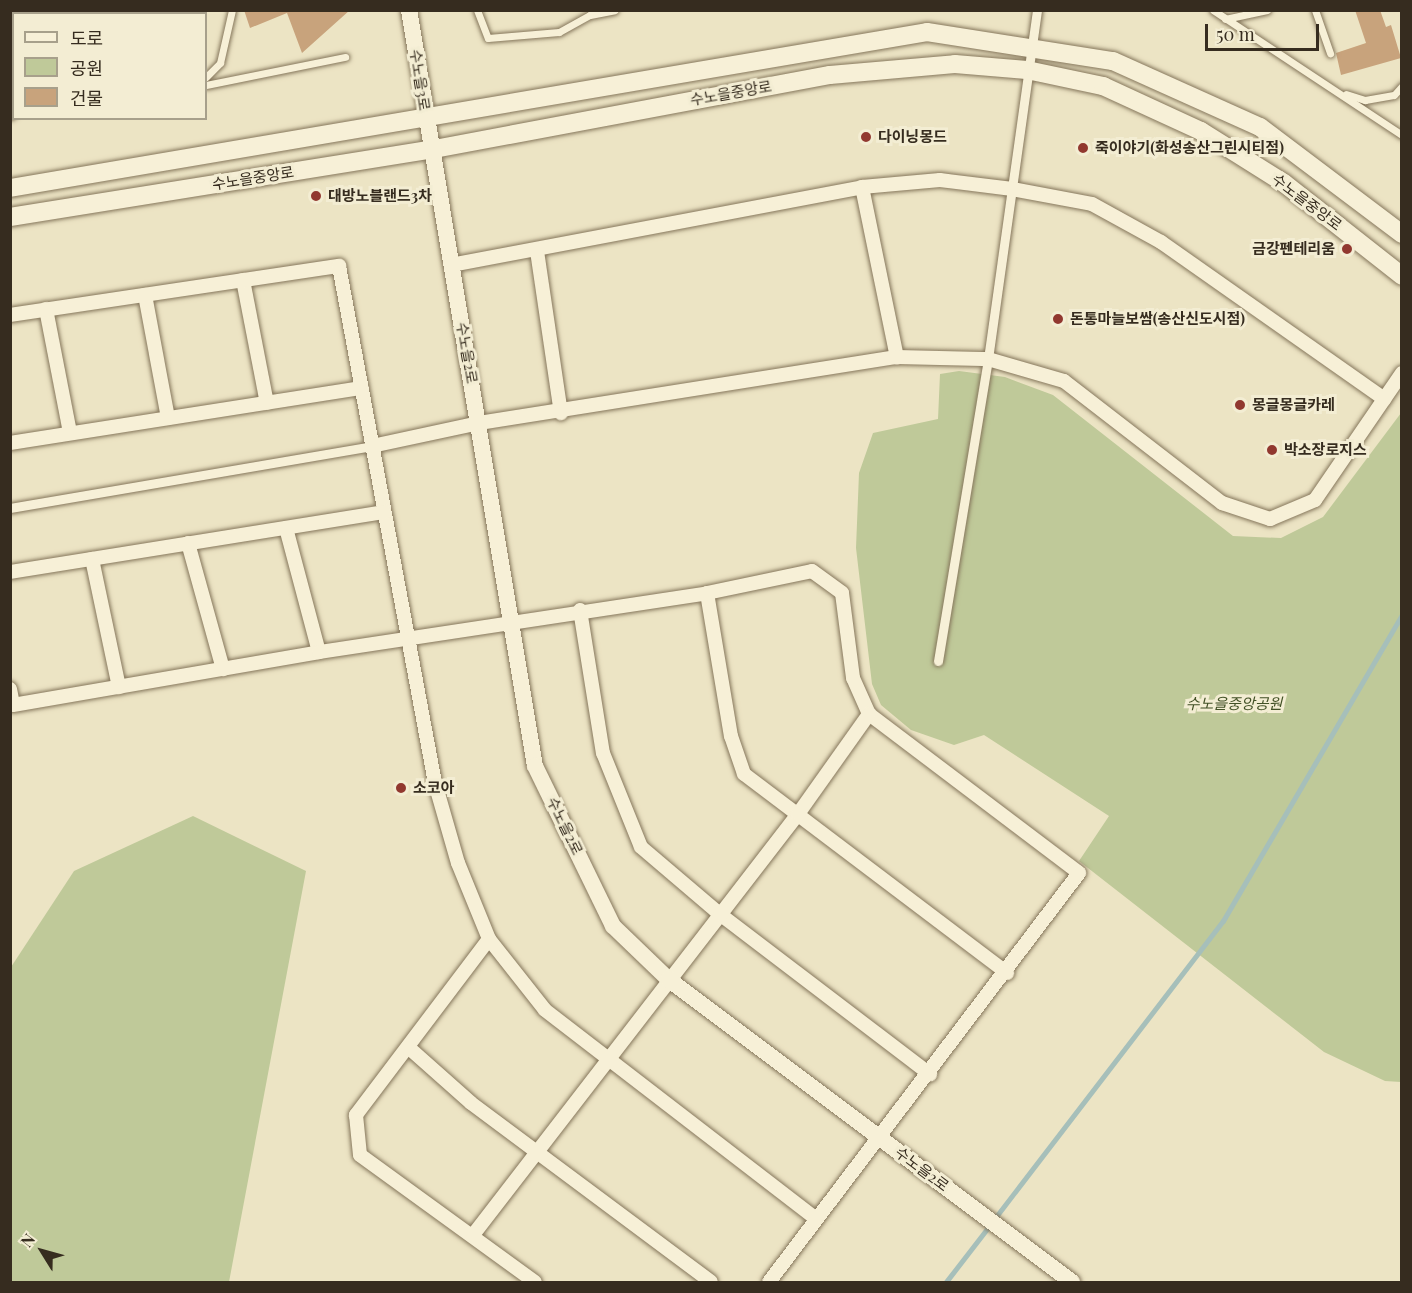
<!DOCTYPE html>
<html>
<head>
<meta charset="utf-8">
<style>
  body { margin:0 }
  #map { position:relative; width:1412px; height:1293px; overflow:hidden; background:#ece4c4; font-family:"Playfair Display","Noto Sans KR",serif }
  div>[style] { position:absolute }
  .green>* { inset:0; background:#bfc999 }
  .stream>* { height:4.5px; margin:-2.25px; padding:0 2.25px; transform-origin:2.25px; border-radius:2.25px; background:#a6bfba }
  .building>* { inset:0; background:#c8a37c }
  .roads { filter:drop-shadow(0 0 2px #85765b) drop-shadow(0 0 2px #85765b) }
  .service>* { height:7px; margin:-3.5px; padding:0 3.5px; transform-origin:3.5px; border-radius:3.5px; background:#f7f0d7 }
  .pedestrian>* { height:9px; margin:-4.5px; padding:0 4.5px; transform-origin:4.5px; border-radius:4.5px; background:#f7f0d7 }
  .minor>* { height:14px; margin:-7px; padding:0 7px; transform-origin:7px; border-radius:7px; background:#f7f0d7 }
  .tertiary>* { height:16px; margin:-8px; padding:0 8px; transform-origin:8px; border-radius:8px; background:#f7f0d7 }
  .secondary>* { height:18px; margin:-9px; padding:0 9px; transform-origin:9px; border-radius:9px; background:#f7f0d7 }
  .dots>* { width:16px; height:16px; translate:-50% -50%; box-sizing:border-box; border:3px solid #f3edd3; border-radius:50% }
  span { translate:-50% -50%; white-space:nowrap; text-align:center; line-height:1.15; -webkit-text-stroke:6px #f3edd3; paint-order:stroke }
  .street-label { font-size:15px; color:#362c1f }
  .poi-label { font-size:15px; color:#362c1f; font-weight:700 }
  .left { translate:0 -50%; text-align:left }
  .right { translate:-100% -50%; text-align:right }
  .park-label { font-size:15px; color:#425126; font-style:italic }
  .frame { position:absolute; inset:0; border:12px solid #362c1f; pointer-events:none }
  .legend { position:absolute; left:12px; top:12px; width:195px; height:108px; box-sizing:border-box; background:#f3edd3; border:2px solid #a7a08b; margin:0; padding:8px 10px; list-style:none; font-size:18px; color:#362c1f }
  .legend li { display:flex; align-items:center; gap:12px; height:30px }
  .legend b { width:30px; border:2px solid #a7a08b }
  .north { position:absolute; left:12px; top:1221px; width:60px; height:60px; -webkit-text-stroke:4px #f3edd3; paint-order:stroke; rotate:307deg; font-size:16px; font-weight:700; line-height:24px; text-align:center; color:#362c1f }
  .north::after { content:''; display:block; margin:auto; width:21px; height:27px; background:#362c1f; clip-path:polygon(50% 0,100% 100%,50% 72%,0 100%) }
  .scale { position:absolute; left:1205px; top:24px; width:114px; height:27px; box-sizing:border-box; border:3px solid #362c1f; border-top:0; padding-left:8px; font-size:18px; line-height:21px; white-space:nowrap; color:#362c1f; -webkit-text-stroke:4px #f3edd3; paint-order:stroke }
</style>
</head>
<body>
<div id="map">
  <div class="green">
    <div style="clip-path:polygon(959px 371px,1005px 377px,1053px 395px,1233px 536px,1281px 538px,1323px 517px,1401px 413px,1401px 1082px,1385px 1081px,1324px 1052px,1079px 861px,1109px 816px,984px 735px,954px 745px,911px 730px,881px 705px,872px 684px,856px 548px,859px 473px,873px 433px,938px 419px,940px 374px)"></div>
    <div style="clip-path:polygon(193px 816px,306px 871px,229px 1282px,11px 1282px,11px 967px,74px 871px)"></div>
  </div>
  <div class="stream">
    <div style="left:995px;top:1218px;width:374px;rotate:-52.5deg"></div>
    <div style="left:1223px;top:921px;width:355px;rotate:-59.7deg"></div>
    <div style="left:946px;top:1282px;width:72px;rotate:-52.3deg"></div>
  </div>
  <div class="building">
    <div style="clip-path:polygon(244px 10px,350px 10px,302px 53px,287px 13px,250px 28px)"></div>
    <div style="clip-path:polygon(1355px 10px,1380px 10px,1386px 27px,1391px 25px,1401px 58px,1341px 75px,1336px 53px,1366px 43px)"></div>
  </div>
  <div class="roads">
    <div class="service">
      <div style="left:185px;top:10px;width:4px;rotate:90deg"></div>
      <div style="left:477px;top:10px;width:30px;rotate:69deg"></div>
      <div style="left:488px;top:38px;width:71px;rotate:-4.8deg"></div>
      <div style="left:559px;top:32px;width:35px;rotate:-29deg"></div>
      <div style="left:590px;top:15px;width:25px;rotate:-11deg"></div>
      <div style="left:1213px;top:10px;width:227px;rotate:33.5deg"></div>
      <div style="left:1315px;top:10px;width:46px;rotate:70.8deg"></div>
      <div style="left:1225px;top:19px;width:43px;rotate:-12.1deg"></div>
      <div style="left:206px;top:77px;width:20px;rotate:-45deg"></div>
      <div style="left:220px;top:63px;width:54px;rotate:-77.2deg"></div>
      <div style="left:206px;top:85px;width:142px;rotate:-11.4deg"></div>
      <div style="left:1346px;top:94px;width:20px;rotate:18deg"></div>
      <div style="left:1365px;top:100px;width:29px;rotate:-10deg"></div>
      <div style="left:1394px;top:95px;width:12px;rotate:-48deg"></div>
      <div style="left:10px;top:116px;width:5px;rotate:-37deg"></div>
    </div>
    <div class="pedestrian">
      <div style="left:10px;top:508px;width:367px;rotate:-9.7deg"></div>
      <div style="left:938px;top:661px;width:306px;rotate:-80.6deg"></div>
      <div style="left:988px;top:359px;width:352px;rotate:-82deg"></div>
    </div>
    <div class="minor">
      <div style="left:862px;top:187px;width:174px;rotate:78.4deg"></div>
      <div style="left:537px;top:251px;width:164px;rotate:81.6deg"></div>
      <div style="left:451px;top:265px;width:418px;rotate:-10.7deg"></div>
      <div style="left:862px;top:187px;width:78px;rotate:-5.1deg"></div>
      <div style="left:940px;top:180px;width:73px;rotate:7.1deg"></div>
      <div style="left:1012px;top:189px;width:81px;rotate:10.6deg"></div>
      <div style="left:1092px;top:204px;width:79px;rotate:28.8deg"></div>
      <div style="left:1161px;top:242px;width:273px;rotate:35.1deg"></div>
      <div style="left:243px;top:280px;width:125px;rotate:79deg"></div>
      <div style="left:145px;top:295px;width:125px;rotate:79.4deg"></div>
      <div style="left:46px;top:309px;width:126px;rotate:79deg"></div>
      <div style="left:10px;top:315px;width:333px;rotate:-8.5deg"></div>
      <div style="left:339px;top:266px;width:526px;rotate:79.48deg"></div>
      <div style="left:435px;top:783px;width:83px;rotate:74deg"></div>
      <div style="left:458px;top:863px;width:82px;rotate:67.8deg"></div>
      <div style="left:489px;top:939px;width:90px;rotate:51.7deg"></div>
      <div style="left:545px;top:1010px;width:342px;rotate:37.6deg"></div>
      <div style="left:10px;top:443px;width:356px;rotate:-8.9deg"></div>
      <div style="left:372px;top:446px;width:109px;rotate:-12.1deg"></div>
      <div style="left:479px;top:423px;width:423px;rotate:-9deg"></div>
      <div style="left:897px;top:357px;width:91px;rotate:1.3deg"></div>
      <div style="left:988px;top:359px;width:79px;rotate:16.1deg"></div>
      <div style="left:1064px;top:381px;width:200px;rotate:37.7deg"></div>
      <div style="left:1222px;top:503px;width:51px;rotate:18.4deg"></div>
      <div style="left:1270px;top:519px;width:49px;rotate:-22.9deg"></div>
      <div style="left:1315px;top:500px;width:154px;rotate:-55.6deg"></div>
      <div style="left:286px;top:528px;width:128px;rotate:75.1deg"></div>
      <div style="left:188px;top:543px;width:131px;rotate:74.5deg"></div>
      <div style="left:92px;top:559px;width:131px;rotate:78.1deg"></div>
      <div style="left:10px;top:572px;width:379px;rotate:-9.1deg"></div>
      <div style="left:707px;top:593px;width:145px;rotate:80.5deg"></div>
      <div style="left:731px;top:736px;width:40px;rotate:71.1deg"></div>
      <div style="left:744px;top:774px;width:330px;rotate:37.1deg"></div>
      <div style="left:580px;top:610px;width:145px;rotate:80.9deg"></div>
      <div style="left:603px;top:753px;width:101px;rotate:68deg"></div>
      <div style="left:641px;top:847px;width:105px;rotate:40.4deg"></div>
      <div style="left:721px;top:915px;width:263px;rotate:37.3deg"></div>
      <div style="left:10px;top:689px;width:16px;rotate:79deg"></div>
      <div style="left:13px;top:705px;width:311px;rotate:-9.8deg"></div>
      <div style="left:319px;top:652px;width:392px;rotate:-8.6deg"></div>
      <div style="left:707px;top:593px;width:107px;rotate:-11.8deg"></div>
      <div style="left:812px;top:571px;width:37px;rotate:36deg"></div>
      <div style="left:842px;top:593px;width:86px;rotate:82.6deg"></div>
      <div style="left:853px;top:678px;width:39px;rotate:66deg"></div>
      <div style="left:869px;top:714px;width:263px;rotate:37.1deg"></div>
      <div style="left:1079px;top:873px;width:513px;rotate:127.16deg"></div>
      <div style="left:489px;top:939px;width:221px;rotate:127.1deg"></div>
      <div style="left:356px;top:1115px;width:40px;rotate:84.3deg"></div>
      <div style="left:360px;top:1155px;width:216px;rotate:36deg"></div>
      <div style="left:408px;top:1047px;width:84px;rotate:41.6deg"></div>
      <div style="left:471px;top:1103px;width:299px;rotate:36.7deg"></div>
      <div style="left:473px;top:1235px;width:532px;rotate:-52.33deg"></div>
      <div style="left:798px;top:814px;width:123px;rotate:-54.6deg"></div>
    </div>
    <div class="tertiary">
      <div style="left:409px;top:10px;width:766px;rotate:80.54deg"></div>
      <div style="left:535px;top:766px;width:178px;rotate:64deg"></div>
      <div style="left:613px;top:926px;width:76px;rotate:43.9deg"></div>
      <div style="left:668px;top:979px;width:505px;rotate:36.87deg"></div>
    </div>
    <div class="secondary">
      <div style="left:10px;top:188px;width:930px;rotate:-9.65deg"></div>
      <div style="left:927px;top:32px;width:188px;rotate:8.9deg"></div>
      <div style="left:1113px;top:61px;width:161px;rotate:24.2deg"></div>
      <div style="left:1260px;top:127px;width:178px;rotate:37deg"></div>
      <div style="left:10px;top:217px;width:424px;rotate:-9.1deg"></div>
      <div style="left:429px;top:150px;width:408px;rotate:-10.6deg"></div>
      <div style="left:830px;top:75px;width:125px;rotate:-5deg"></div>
      <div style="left:955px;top:64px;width:72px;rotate:4.8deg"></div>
      <div style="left:1027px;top:70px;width:78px;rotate:11.9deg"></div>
      <div style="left:1103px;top:86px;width:108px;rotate:24.7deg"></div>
      <div style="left:1201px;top:131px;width:98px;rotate:32.1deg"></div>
      <div style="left:1284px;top:183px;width:150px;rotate:38.2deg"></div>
    </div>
  </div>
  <div class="dots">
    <div style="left:866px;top:137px;background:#91382f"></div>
    <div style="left:1083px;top:148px;background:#91382f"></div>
    <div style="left:316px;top:196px;background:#91382f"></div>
    <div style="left:1347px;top:249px;background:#91382f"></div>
    <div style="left:1058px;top:319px;background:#91382f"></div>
    <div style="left:1240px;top:405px;background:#91382f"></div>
    <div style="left:1272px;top:450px;background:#91382f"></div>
    <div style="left:401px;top:788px;background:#91382f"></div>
  </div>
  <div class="street-label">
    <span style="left:420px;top:80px;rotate:81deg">수노을3로</span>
    <span style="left:731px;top:93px;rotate:-10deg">수노을중앙로</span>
    <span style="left:253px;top:178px;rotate:-9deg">수노을중앙로</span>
    <span style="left:1307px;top:202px;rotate:37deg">수노을중앙로</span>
    <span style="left:467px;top:353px;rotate:80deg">수노을2로</span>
    <span style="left:565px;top:826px;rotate:64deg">수노을2로</span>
    <span style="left:922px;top:1169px;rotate:37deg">수노을2로</span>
  </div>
  <div class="poi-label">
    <span class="left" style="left:878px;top:137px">다이닝몽드</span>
    <span class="left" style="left:1095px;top:148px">죽이야기(화성송산그린시티점)</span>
    <span class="left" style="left:328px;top:196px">대방노블랜드3차</span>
    <span class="right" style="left:1335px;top:249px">금강펜테리움</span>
    <span class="left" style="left:1070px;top:319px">돈통마늘보쌈(송산신도시점)</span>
    <span class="left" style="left:1252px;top:405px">몽글몽글카레</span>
    <span class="left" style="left:1284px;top:450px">박소장로지스</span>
    <span class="left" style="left:413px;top:788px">소코아</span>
  </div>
  <div class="park-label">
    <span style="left:1234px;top:704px">수노을중앙공원</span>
  </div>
  <div class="frame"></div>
  <ul class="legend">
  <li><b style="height:8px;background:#f7f0d7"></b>도로</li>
  <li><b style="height:16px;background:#bfc999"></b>공원</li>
  <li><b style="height:16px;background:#c8a37c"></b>건물</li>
  </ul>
  <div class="north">N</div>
  <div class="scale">50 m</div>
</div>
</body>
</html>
